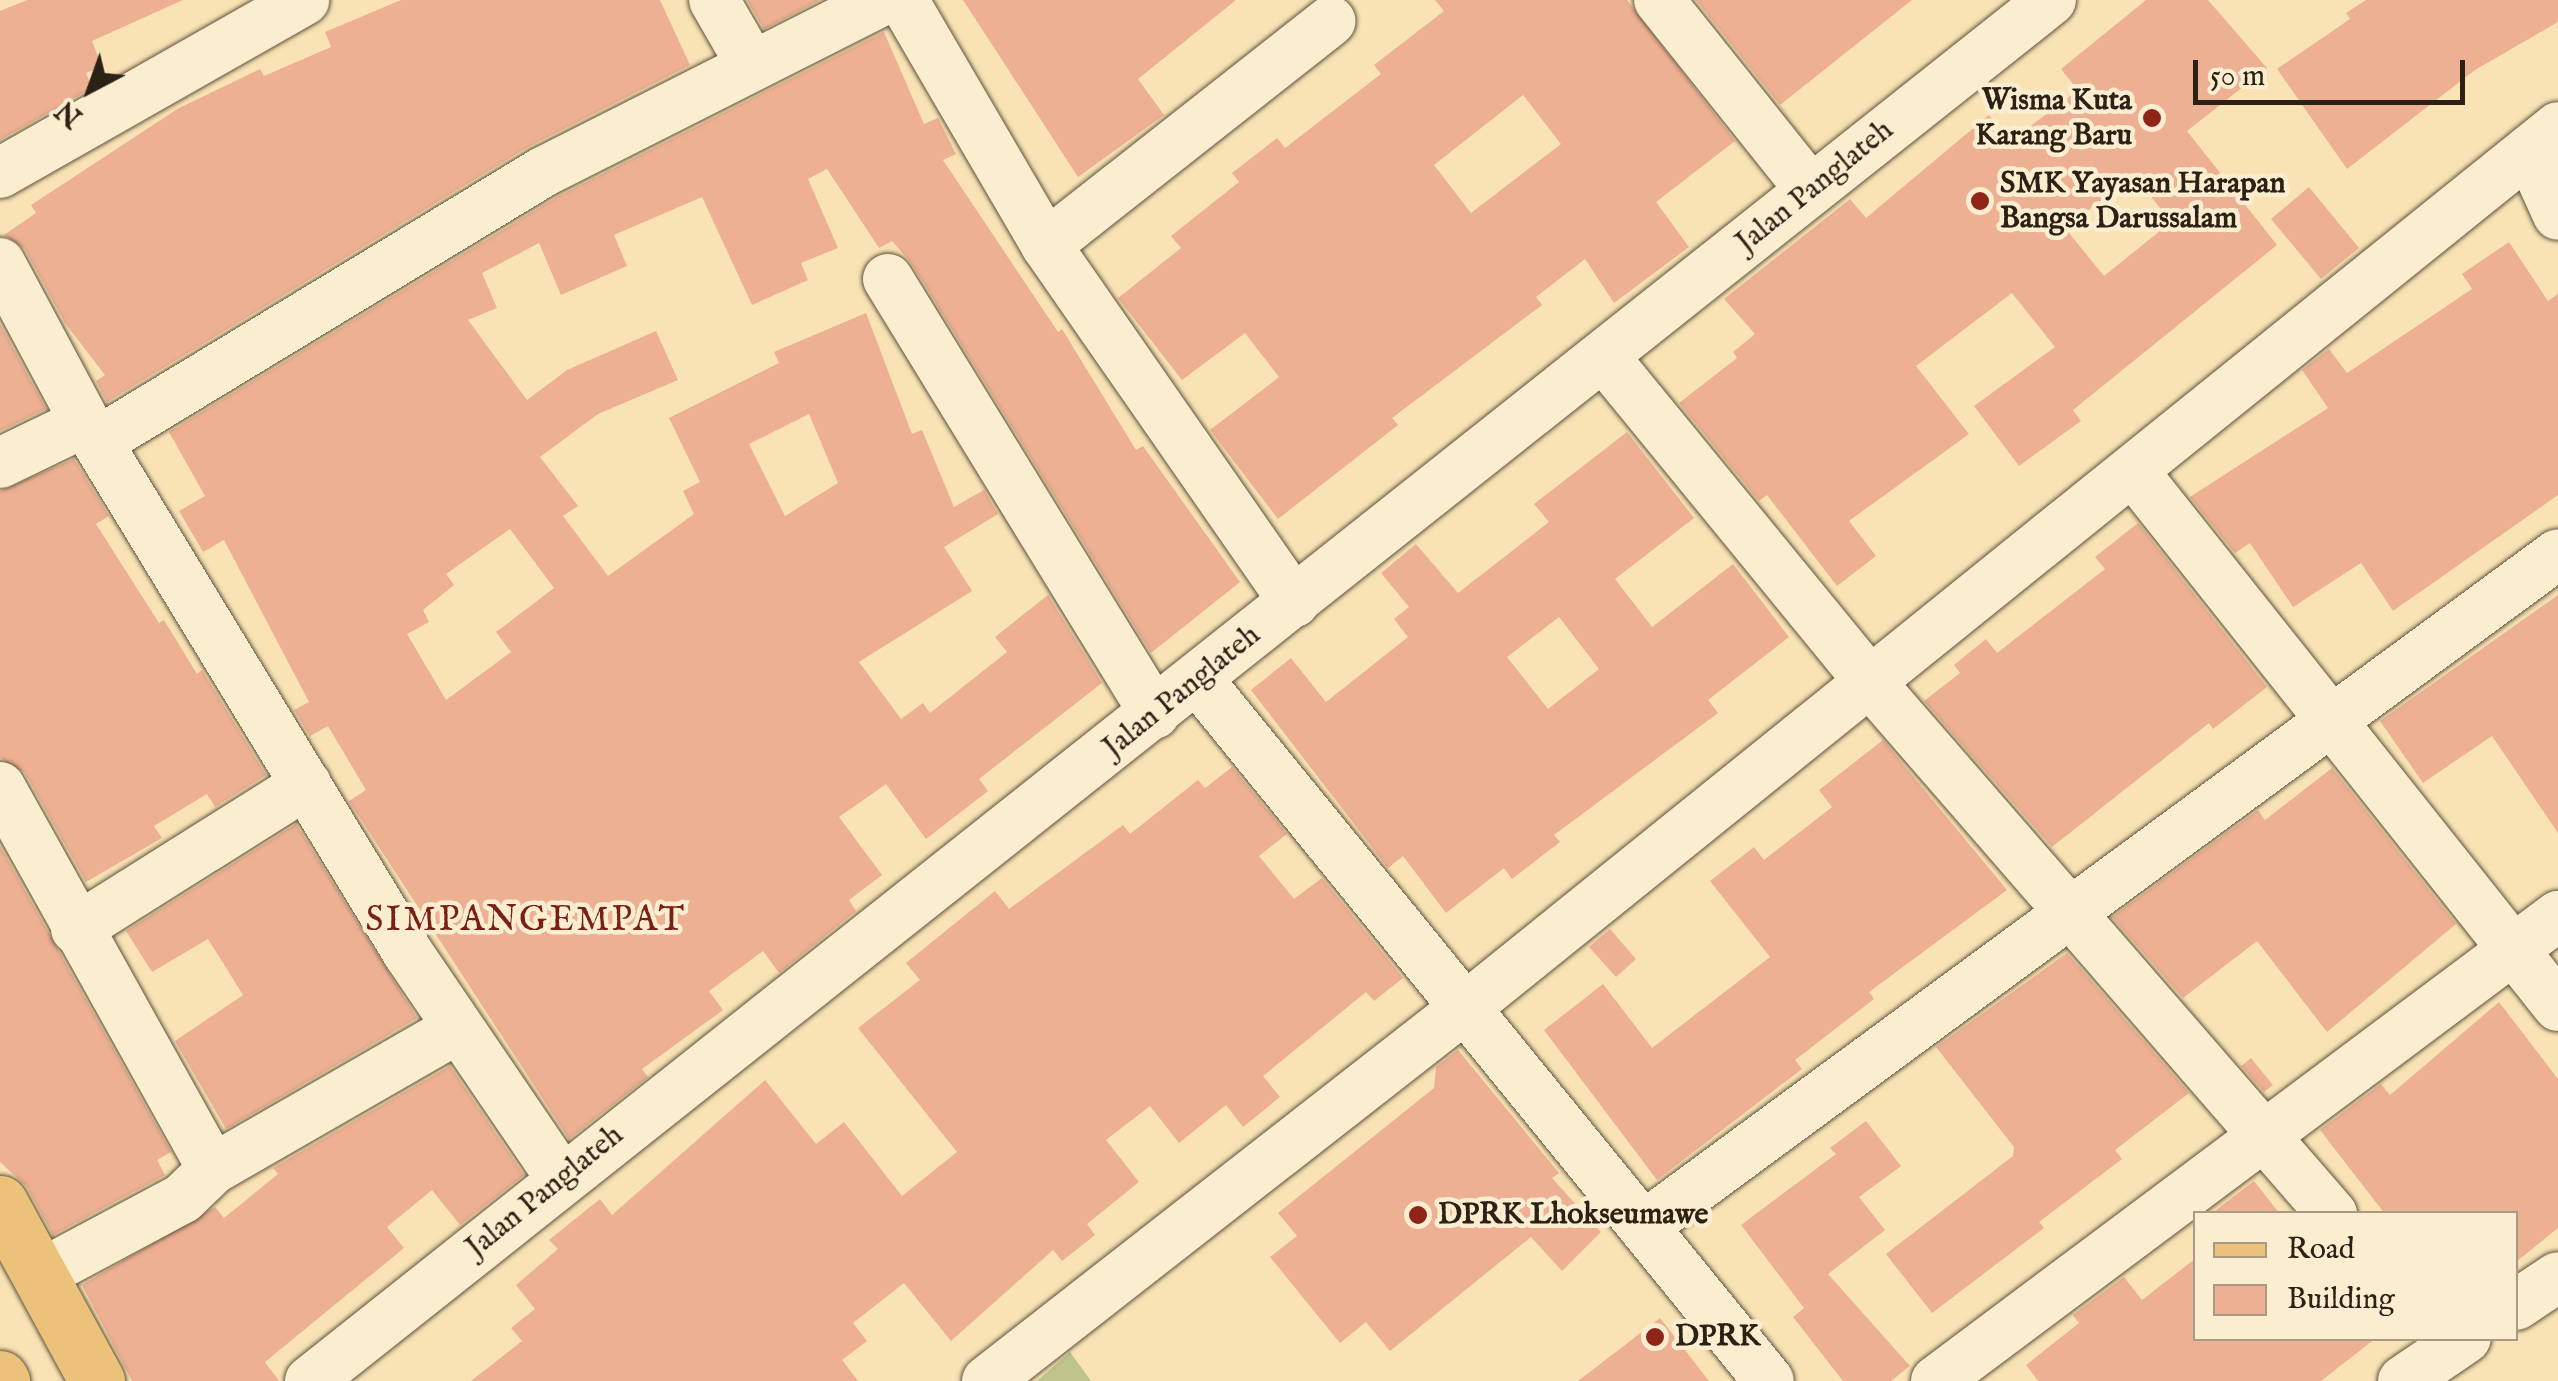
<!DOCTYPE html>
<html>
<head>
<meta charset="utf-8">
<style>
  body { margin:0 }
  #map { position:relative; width:2558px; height:1381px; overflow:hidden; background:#f9e3b5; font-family:"IM FELL English",serif }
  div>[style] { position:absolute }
  .green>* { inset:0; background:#bfc38c }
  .building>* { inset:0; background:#eeb093 }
  .roads { filter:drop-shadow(0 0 2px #5f523d) drop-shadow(0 0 2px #5f523d) }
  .minor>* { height:50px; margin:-25px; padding:0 25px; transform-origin:25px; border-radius:25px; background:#fbedcf }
  .major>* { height:55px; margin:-27.5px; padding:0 27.5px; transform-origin:27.5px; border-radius:27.5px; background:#ecc27a }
  .dots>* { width:28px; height:28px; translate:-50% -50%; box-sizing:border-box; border:5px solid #fbedcf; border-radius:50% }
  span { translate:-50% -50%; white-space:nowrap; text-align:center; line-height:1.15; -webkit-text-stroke:9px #fbedcf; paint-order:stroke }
  .poi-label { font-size:30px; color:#2c2115; font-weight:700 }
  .right { translate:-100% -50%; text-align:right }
  .left { translate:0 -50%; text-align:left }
  .street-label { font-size:30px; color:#2c2115 }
  .quarter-label { font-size:35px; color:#7a1f14; letter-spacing:2.5px }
  .legend { position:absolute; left:2193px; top:1211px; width:325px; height:130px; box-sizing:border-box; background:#fbedcf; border:2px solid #a89b85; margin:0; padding:12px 18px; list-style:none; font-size:30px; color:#2c2115 }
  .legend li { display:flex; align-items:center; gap:20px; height:50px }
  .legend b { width:50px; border:2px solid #a89b85 }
  .north { position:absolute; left:40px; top:40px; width:100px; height:100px; -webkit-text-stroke:8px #fbedcf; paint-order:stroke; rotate:221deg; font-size:28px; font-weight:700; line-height:40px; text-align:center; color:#2c2115 }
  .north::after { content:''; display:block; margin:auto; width:35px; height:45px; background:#2c2115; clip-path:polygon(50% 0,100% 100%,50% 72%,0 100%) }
  .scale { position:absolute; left:2193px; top:60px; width:272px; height:45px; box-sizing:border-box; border:5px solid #2c2115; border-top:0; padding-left:12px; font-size:30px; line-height:35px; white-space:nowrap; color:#2c2115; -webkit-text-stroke:8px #fbedcf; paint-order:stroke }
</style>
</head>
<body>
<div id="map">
  <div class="green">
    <div style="clip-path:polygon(1070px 1352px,1091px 1381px,1037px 1381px)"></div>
  </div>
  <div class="building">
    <div style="clip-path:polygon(27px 0,183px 0,92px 41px,102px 67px,86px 73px,92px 88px,0 140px,0 11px)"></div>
    <div style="clip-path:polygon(401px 0,660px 0,690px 65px,528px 147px,107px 402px,96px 381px,105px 375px,65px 323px,25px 249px,4px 235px,36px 213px,31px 205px,179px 108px,260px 69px,264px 76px,331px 47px,325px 32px)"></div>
    <div style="clip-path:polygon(747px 0,820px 0,764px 29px)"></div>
    <div style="clip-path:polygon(963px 0,1236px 0,1138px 79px,1164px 115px,1078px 177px)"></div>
    <div style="clip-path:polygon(evenodd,1435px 0,1627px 0,1735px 141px,1656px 202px,1689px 247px,1614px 303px,1585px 259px,1536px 297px,1542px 305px,1392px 418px,1398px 425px,1278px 519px,1210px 430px,1279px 377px,1245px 333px,1182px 380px,1118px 298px,1181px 248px,1171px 236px,1239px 182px,1232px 173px,1277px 138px,1285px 148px,1381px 74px,1374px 65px,1444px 11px,1435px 0,1523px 95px,1561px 144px,1471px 213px,1434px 165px,1523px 95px)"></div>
    <div style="clip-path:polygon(1696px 0,1912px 0,1780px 105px)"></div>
    <div style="clip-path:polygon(evenodd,2146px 0,2208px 0,2267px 68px,2187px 131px,2277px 245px,2073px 410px,2081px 421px,2019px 466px,1974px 406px,2055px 347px,2012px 293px,1916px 366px,1969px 434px,1849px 521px,1876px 556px,1837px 586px,1767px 495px,1759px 501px,1679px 403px,1737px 358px,1733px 352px,1755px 334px,1724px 299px,1850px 199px,1866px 218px,1989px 115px,2011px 141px,2078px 90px,2061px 69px,2146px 0,2134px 175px,2171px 222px,2104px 276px,2065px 228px,2134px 175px)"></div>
    <div style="clip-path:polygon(2366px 0,2558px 0,2558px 22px,2475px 70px,2347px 169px,2277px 69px,2350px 19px,2346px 13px)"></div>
    <div style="clip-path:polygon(evenodd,884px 32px,924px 124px,938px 118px,956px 154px,943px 160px,1058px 332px,1062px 329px,1136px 450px,1143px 446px,1240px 582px,1151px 653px,912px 264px,892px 241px,879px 248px,827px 169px,808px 179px,838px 248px,801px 263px,808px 280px,752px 305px,702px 197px,614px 235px,627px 266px,561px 295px,539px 243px,482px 273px,497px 308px,468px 320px,527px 400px,567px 370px,656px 331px,678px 380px,598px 414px,540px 457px,578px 506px,563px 516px,608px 576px,694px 514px,683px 491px,700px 482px,669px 418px,779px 363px,774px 352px,866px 313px,912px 434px,922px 430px,954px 507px,984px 490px,998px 514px,944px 547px,972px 591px,859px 662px,901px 719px,923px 703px,930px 713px,1007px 652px,995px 637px,1048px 595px,1102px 683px,979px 779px,988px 791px,926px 839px,886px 784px,839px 817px,882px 875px,849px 900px,856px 911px,779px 973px,763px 951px,709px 991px,723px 1010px,642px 1069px,648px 1077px,569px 1139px,349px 801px,366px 790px,328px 726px,310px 736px,294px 710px,309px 702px,224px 540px,203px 552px,179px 511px,205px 496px,169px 432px,557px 197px,884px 32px,809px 414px,838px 483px,785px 516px,749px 444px,809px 414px,884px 32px,510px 529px,554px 588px,496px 632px,511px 652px,446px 700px,407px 634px,429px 622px,423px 610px,454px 585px,446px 574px,510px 529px)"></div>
    <div style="clip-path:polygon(2309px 187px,2359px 248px,2321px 279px,2271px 219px)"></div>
    <div style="clip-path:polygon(2509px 242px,2548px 301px,2558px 294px,2558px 495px,2393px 611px,2361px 563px,2293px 607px,2250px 543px,2235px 553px,2190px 497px,2328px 408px,2302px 370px,2329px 349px,2347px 373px,2472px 289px,2462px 274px)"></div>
    <div style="clip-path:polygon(0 324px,46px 409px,0 431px)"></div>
    <div style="clip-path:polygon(evenodd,1627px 432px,1694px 518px,1615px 579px,1652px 627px,1733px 564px,1789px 637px,1708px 700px,1718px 713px,1554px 835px,1560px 842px,1512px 879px,1504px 868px,1446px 913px,1403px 856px,1388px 868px,1251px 690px,1291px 658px,1326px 702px,1408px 637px,1394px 619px,1409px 607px,1381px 573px,1416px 544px,1458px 593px,1549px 522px,1534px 504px,1627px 432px,1559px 617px,1599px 669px,1548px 709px,1507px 657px,1559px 617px)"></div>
    <div style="clip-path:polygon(74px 459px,109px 516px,96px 524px,159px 623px,164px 620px,197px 674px,202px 670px,266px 775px,215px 807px,207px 794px,154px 826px,162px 838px,86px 882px,25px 773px,0 758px,0 491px)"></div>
    <div style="clip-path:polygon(2138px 523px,2267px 687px,2213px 729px,2209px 723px,2052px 847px,1924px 701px,1960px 673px,1954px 665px,1986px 639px,1997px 653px,2105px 569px,2095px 557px)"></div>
    <div style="clip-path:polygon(2558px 595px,2558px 833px,2492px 736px,2423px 783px,2380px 721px)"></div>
    <div style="clip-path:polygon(1883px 740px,2007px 890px,1869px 992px,1874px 999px,1795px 1060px,1802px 1069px,1657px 1180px,1544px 1030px,1603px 984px,1652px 1048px,1770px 957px,1710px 881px,1754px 847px,1764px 860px,1832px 807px,1819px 790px)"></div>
    <div style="clip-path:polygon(1232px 767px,1287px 834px,1259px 856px,1294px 899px,1322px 878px,1403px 978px,1374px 1001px,1366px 992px,1263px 1076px,1280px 1097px,1243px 1127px,1226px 1105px,1179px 1143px,1150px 1106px,1106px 1140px,1139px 1182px,1087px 1224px,1095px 1235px,1062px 1261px,1053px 1250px,951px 1341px,904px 1283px,853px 1323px,867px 1341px,842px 1360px,858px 1381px,471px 1381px,522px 1341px,511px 1328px,535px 1309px,516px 1285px,558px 1249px,549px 1240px,600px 1199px,612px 1215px,765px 1080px,816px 1144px,844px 1122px,902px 1196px,957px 1152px,858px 1028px,920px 980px,906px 963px,995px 891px,1009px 909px,1123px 825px,1130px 834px,1198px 780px,1205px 788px)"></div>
    <div style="clip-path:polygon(2332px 768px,2456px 924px,2327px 1032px,2257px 941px,2183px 998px,2112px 917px,2258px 810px,2265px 820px)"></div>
    <div style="clip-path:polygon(296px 824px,417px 1018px,226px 1129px,175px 1041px,243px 995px,208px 939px,152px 972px,126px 931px)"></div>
    <div style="clip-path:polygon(0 846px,171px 1152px,157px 1160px,165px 1175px,53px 1235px,27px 1187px,0 1162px)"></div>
    <div style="clip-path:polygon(1610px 929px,1636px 959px,1616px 977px,1589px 947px)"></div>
    <div style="clip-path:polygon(2067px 953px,2189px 1093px,2115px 1150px,2122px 1159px,2039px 1222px,2044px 1228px,1932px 1313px,1886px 1254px,2013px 1156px,2014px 1147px,1936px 1047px)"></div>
    <div style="clip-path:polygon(2499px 1002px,2558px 1079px,2558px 1228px,2516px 1262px,2516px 1214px,2385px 1214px,2320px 1130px,2381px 1084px,2390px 1095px)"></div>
    <div style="clip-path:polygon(1458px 1050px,1559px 1173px,1552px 1178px,1601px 1232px,1562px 1271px,1531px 1237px,1390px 1351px,1366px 1322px,1340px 1343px,1270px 1257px,1297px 1236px,1278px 1213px,1434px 1088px,1436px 1067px)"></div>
    <div style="clip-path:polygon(2251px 1058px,2273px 1085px,2264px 1092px,2241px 1066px)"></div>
    <div style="clip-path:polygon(450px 1066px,524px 1175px,460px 1225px,432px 1190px,387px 1227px,404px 1248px,265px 1362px,279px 1381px,132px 1381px,82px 1285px,215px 1207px,224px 1218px,278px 1174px,273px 1168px)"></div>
    <div style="clip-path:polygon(1866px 1121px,1901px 1166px,1859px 1197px,1885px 1230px,1828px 1274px,1910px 1366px,1891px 1381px,1843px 1381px,1793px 1317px,1804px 1308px,1741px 1225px,1836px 1154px,1830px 1148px)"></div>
    <div style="clip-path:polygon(2254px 1181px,2280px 1214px,2211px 1214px)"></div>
    <div style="clip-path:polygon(2196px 1258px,2196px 1338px,2376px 1338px,2321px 1381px,2038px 1381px,2026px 1365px,2079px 1323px,2073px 1315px,2124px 1277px,2142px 1300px)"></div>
    <div style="clip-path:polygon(1660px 1318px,1709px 1381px,1578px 1381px)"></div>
  </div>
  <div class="roads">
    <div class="minor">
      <div style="left:714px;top:0;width:76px;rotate:60.1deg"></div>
      <div style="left:903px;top:0;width:284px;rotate:59.7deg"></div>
      <div style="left:1046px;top:245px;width:435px;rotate:55.2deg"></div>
      <div style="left:1659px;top:0;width:242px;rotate:51.4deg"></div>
      <div style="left:2529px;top:151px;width:70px;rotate:65.6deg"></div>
      <div style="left:0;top:173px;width:350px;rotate:-29.6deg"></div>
      <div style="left:1046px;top:245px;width:362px;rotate:-38.2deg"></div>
      <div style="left:0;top:263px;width:180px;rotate:61.9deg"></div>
      <div style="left:85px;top:422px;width:622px;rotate:58.69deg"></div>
      <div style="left:408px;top:953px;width:272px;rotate:55.8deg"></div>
      <div style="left:888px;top:279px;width:510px;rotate:58.46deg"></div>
      <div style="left:1604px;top:357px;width:420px;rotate:50.7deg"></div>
      <div style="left:1870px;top:682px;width:705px;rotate:49.03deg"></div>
      <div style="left:99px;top:441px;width:519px;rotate:-31.21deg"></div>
      <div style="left:543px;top:172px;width:382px;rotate:-26.8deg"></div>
      <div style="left:0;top:463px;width:94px;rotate:-25.8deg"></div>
      <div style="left:2133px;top:471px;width:683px;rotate:51.54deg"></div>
      <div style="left:1198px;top:680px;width:904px;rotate:50.84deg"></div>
      <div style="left:0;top:787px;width:437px;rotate:60.9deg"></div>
      <div style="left:76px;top:929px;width:272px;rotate:-32.2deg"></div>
      <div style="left:1644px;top:1226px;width:1134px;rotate:-36.32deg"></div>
      <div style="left:39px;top:1275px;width:163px;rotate:-28.1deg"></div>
      <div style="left:183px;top:1198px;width:42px;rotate:-44deg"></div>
      <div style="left:213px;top:1169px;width:280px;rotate:-29.9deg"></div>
      <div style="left:2516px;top:1305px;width:50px;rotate:-33.7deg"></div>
      <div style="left:310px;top:1381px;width:2222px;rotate:-38.42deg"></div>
      <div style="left:987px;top:1381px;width:608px;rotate:-37.98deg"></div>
      <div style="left:1466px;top:1007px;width:1402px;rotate:-38.86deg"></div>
      <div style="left:1936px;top:1381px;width:777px;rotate:-36.78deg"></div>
      <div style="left:2403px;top:1381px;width:76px;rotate:-34.3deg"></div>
    </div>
    <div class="major">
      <div style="left:0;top:1203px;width:203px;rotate:61.4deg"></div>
      <div style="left:0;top:1378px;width:4px;rotate:56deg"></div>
    </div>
  </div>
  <div class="dots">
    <div style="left:2152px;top:118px;background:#8f2418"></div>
    <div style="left:1980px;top:201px;background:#8f2418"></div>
    <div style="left:1418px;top:1215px;background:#8f2418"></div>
    <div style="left:1655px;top:1337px;background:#8f2418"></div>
  </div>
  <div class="poi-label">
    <span class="right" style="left:2132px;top:118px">Wisma Kuta<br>Karang Baru</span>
    <span class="left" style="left:2000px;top:201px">SMK Yayasan Harapan<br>Bangsa Darussalam</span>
    <span class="left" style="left:1438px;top:1215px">DPRK Lhokseumawe</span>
    <span class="left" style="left:1675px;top:1337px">DPRK</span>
  </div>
  <div class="street-label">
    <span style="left:1815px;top:187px;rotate:-39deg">Jalan Panglateh</span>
    <span style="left:1182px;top:692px;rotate:-39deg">Jalan Panglateh</span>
    <span style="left:545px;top:1192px;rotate:-39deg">Jalan Panglateh</span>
  </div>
  <div class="quarter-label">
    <span style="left:526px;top:921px">SIMPANGEMPAT</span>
  </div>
  <ul class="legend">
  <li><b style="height:12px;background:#ecc27a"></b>Road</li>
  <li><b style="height:28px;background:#eeb093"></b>Building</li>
  </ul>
  <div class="north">N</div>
  <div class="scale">50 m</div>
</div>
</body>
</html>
